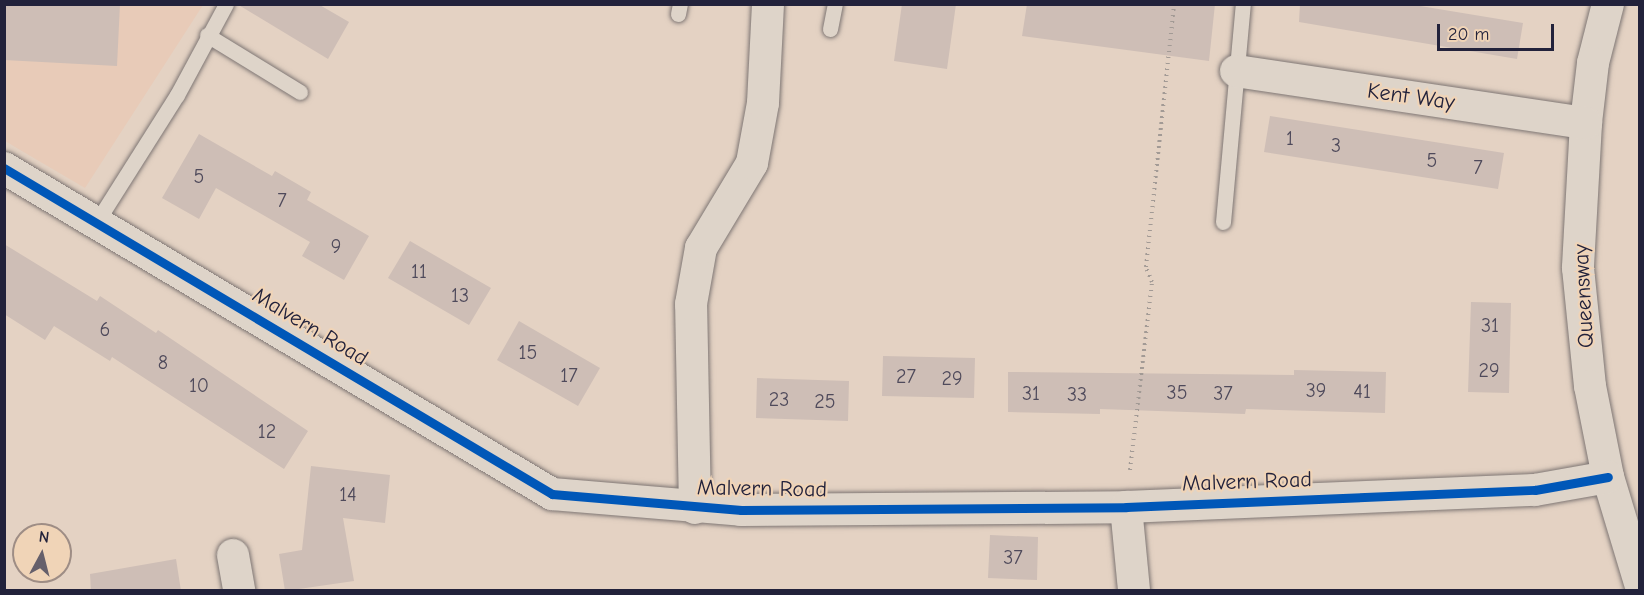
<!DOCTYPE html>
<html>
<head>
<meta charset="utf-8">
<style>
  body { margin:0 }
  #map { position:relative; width:1644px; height:595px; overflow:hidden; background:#e4d2c3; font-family:"Comic Neue",sans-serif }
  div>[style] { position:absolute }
  .built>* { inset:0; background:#e8cbb8 }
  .building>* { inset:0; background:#cebeb6 }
  .path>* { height:4px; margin-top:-2px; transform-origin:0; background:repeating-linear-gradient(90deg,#a29a95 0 1.5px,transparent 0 6px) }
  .roads { filter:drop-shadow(0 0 2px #7e7674) drop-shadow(0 0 2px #7e7674) }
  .service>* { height:15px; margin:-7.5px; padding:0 7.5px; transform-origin:7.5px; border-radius:7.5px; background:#ded4c9 }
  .minor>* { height:32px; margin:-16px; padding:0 16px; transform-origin:16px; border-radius:16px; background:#ded4c9 }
  .cycleway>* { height:9px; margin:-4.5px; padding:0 4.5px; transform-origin:4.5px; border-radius:4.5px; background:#0057b8 }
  span { translate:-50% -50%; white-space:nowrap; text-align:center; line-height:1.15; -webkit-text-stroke:4.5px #f0d4b7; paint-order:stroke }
  .number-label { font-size:20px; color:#4f4a5b }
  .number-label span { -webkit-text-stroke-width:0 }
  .street-label { font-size:22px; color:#22223b }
  .frame { position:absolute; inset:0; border:6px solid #22223b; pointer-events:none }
  .north { position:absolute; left:12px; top:523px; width:60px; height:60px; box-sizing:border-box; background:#f0d4b7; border:2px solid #9e8d85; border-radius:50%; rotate:7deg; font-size:16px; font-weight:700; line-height:24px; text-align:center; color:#22223b }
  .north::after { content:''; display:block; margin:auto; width:21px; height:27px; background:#66606b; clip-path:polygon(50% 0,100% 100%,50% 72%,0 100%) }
  .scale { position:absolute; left:1437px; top:24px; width:117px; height:27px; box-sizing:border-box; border:3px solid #22223b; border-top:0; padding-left:8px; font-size:18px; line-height:21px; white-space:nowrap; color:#22223b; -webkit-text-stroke:4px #f0d4b7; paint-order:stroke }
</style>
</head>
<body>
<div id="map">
  <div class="built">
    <div style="clip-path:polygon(5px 5px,203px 5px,85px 188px,5px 141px)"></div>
  </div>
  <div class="building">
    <div style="clip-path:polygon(4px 4px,120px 4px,117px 66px,4px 60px)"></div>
    <div style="clip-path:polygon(237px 4px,318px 4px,349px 22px,328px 59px)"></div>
    <div style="clip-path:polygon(902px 4px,956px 4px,947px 69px,894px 61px)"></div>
    <div style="clip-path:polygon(1027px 4px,1215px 4px,1209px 61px,1022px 36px)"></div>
    <div style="clip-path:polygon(1300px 4px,1408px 4px,1523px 23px,1517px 59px,1299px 22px)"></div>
    <div style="clip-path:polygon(1270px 116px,1504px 153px,1498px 189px,1264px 152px)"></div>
    <div style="clip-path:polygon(199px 134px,272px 176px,275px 171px,311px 192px,307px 200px,369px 236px,344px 280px,302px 256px,310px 242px,216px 188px,199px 219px,162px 198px)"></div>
    <div style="clip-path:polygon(410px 241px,491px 288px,469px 325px,388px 278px)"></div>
    <div style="clip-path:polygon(4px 244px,97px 301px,100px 296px,156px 333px,158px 330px,308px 431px,284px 469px,112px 357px,110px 361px,54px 326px,45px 340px,4px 314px)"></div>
    <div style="clip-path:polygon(1471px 302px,1511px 303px,1509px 393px,1468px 392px)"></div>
    <div style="clip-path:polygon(519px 321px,600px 368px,578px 406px,497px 360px)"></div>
    <div style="clip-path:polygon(883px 356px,975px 358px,974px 398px,882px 396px)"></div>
    <div style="clip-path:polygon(1294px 370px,1386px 372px,1385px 413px,1246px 409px,1245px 414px,1100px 409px,1100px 414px,1008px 412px,1008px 372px,1294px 375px)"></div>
    <div style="clip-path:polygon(757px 378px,849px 381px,848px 421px,756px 418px)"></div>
    <div style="clip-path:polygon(311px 466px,390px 475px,385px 523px,343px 518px,354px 581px,285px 591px,279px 554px,302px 550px)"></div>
    <div style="clip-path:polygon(990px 535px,1038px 537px,1037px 580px,988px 578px)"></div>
    <div style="clip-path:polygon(176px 559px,181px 591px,91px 591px,90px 574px)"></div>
  </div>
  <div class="path">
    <div style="left:1130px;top:470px;width:189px;rotate:-83.3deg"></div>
    <div style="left:1152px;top:282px;width:16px;rotate:-112deg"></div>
    <div style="left:1146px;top:267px;width:264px;rotate:-83.9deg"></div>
  </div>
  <div class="roads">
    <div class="service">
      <div style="left:678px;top:14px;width:10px;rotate:-79deg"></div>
      <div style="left:830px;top:29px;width:25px;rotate:-79deg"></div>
      <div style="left:207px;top:35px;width:109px;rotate:31.5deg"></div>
      <div style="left:1223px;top:222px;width:219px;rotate:-84.8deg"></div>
      <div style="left:96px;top:223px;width:151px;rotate:-57.7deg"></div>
      <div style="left:177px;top:95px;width:103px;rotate:-61.7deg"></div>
    </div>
    <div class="minor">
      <div style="left:1608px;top:4px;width:61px;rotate:104.3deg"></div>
      <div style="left:1593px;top:63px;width:60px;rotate:96.7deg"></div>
      <div style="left:1586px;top:123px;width:145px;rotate:93.2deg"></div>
      <div style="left:1578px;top:268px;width:119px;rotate:84.2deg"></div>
      <div style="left:1590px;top:386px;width:93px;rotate:78.8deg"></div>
      <div style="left:1608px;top:477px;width:111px;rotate:73.2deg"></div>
      <div style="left:1236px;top:71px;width:354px;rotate:8.5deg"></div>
      <div style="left:4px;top:168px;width:638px;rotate:30.75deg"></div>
      <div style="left:552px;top:494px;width:190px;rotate:4.8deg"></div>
      <div style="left:741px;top:510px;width:385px;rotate:-0.4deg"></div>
      <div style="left:1126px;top:507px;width:409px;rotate:-2.4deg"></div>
      <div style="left:1535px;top:490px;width:74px;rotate:-10.1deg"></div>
      <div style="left:1126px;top:507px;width:83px;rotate:84.5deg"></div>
      <div style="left:695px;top:508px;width:204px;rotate:-91.1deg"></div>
      <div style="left:691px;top:304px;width:57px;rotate:-79.9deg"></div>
      <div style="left:701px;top:248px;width:99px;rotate:-59deg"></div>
      <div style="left:752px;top:163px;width:61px;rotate:-79.6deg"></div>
      <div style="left:763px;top:103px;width:99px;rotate:-87.1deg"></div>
      <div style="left:233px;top:555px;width:36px;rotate:80deg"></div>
    </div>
  </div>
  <div class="cycleway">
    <div style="left:4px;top:168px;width:638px;rotate:30.75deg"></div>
    <div style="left:552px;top:494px;width:190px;rotate:4.8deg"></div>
    <div style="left:741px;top:510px;width:385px;rotate:-0.4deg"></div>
    <div style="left:1126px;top:507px;width:409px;rotate:-2.4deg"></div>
    <div style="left:1535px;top:490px;width:74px;rotate:-10.1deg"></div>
  </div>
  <div class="number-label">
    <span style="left:1290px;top:138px">1</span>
    <span style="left:1336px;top:145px">3</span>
    <span style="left:1432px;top:160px">5</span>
    <span style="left:1478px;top:167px">7</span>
    <span style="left:199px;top:176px">5</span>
    <span style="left:282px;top:200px">7</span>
    <span style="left:336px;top:246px">9</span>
    <span style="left:419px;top:271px">11</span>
    <span style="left:460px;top:295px">13</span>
    <span style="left:1490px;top:325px">31</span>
    <span style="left:105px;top:329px">6</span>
    <span style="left:528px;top:352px">15</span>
    <span style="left:163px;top:362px">8</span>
    <span style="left:1489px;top:370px">29</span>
    <span style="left:569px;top:375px">17</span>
    <span style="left:906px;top:376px">27</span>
    <span style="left:952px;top:378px">29</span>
    <span style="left:199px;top:385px">10</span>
    <span style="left:1316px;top:390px">39</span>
    <span style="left:1362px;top:391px">41</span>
    <span style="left:1177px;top:392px">35</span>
    <span style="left:1031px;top:393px">31</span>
    <span style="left:1223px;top:393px">37</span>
    <span style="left:1077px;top:394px">33</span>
    <span style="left:779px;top:399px">23</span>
    <span style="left:825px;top:401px">25</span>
    <span style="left:267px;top:431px">12</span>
    <span style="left:348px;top:494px">14</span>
    <span style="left:1013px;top:557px">37</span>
  </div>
  <div class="street-label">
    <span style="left:1411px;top:97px;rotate:8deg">Kent Way</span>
    <span style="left:1584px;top:296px;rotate:-93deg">Queensway</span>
    <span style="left:310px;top:327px;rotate:31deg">Malvern Road</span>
    <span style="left:1247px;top:482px;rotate:-2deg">Malvern Road</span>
    <span style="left:762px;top:489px;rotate:1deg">Malvern Road</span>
  </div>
  <div class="frame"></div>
  <div class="north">N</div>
  <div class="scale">20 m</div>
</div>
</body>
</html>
